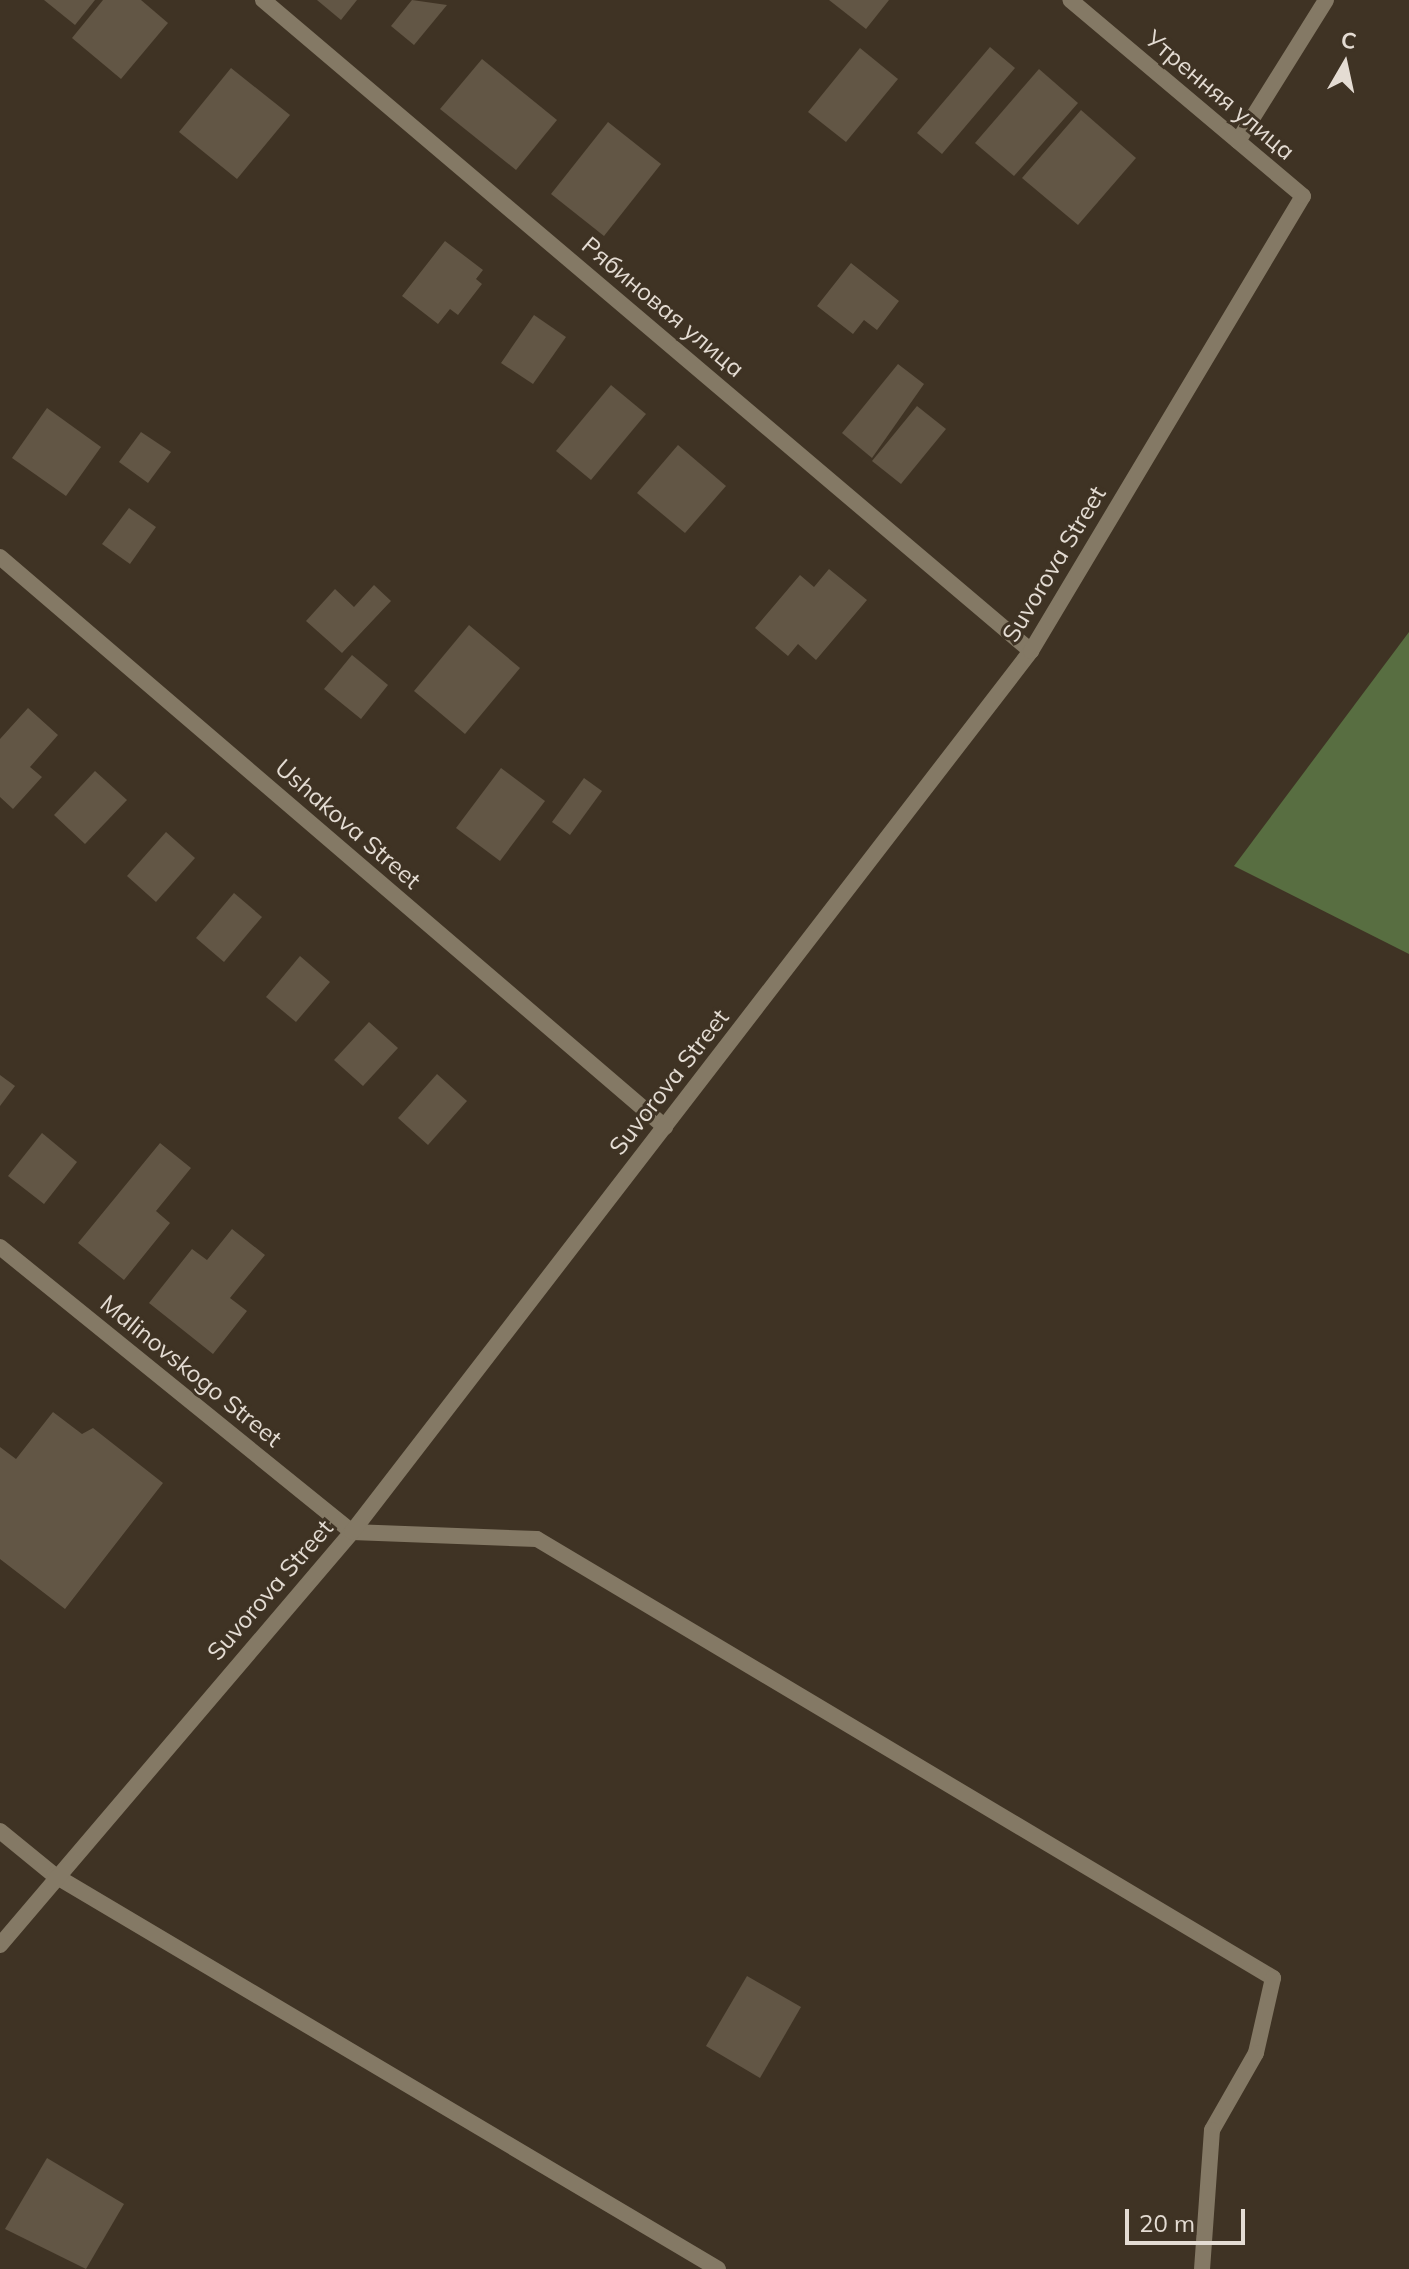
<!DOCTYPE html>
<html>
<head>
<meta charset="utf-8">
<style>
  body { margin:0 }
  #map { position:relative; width:1409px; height:2269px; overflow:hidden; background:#3f3324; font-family:Mulish,sans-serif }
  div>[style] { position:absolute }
  .forest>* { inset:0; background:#586e41 }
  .building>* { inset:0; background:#625645 }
  .street>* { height:16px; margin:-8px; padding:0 8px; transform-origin:8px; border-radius:8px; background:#847965 }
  span { translate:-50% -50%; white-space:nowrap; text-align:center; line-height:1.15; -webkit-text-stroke:6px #3f3324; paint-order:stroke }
  .street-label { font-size:24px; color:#e4dcd3 }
  .north { position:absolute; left:1305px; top:24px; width:80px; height:80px; -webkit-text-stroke:6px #3f3324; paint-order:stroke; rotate:9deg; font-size:22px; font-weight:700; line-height:32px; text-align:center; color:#e4dcd3 }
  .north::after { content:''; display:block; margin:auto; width:28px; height:36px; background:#e4dcd3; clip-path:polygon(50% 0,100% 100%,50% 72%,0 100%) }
  .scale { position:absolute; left:1125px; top:2209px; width:120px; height:36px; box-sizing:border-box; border:4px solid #e4dcd3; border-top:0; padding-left:10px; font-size:24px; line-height:28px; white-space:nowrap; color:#e4dcd3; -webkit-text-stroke:6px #3f3324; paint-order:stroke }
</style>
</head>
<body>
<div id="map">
  <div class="forest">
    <div style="clip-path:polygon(1409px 632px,1409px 954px,1234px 866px)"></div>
  </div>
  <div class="building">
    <div style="clip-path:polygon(44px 0,95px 0,75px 25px)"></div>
    <div style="clip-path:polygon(103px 0,141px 0,168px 23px,121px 79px,72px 38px)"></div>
    <div style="clip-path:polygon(317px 0,357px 0,341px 20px)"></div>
    <div style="clip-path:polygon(412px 0,447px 5px,414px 45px,391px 26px)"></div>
    <div style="clip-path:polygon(829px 0,889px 0,866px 29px)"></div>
    <div style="clip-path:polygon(990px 47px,1015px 68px,942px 154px,917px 133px)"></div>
    <div style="clip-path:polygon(860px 48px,898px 79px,846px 142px,808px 112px)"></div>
    <div style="clip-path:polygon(482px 59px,557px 120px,516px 170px,440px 109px)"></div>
    <div style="clip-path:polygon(231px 68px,290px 115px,237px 179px,179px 132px)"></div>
    <div style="clip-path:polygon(1039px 69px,1078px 103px,1014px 176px,975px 143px)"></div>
    <div style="clip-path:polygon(1081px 110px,1136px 158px,1078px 225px,1022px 178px)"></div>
    <div style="clip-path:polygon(608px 122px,661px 164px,604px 236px,551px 194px)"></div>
    <div style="clip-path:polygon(445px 241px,483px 270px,476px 279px,482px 284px,458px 315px,450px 309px,438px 324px,402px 296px)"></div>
    <div style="clip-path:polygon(851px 263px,899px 301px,877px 330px,864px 320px,853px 334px,817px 306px)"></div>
    <div style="clip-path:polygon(534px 315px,566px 337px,533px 384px,501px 363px)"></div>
    <div style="clip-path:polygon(898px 364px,924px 384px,872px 458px,842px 433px)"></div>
    <div style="clip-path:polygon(611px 385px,646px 414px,591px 480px,556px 451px)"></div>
    <div style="clip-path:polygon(917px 406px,946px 429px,901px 484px,872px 461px)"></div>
    <div style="clip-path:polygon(47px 408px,101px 447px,66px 496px,12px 458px)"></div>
    <div style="clip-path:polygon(141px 432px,171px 452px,148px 483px,119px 462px)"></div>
    <div style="clip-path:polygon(678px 445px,726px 486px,685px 533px,637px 493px)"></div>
    <div style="clip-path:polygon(129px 508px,156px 527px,130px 564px,102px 544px)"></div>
    <div style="clip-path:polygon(829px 569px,867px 600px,816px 660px,798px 644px,788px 656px,755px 628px,800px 575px,814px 587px)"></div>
    <div style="clip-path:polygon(374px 585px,391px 601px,342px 653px,306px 621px,335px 589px,354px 607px)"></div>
    <div style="clip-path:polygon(469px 625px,520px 668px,465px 734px,414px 691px)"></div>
    <div style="clip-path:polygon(352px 655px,388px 685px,361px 719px,324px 689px)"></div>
    <div style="clip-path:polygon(28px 708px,58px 735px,30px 767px,42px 777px,13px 809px,0 797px,0 739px)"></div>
    <div style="clip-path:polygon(501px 768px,545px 801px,500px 861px,456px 828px)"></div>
    <div style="clip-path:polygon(95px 771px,127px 800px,85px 844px,54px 815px)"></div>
    <div style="clip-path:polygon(584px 778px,602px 791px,570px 835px,552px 822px)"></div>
    <div style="clip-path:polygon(166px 832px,195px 858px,156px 902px,127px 876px)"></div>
    <div style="clip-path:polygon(234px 893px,262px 917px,224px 962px,196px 938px)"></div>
    <div style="clip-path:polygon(300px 956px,330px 982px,296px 1022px,266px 997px)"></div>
    <div style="clip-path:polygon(369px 1022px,398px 1048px,363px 1086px,334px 1060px)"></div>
    <div style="clip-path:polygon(437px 1074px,467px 1101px,428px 1145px,398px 1118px)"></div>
    <div style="clip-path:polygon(0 1075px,15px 1086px,0 1106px)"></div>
    <div style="clip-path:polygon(42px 1133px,77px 1162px,44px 1204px,8px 1176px)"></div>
    <div style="clip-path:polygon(160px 1143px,191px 1168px,156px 1211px,170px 1223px,124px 1280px,78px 1243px)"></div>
    <div style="clip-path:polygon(232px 1229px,265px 1255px,230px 1298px,247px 1311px,213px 1354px,149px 1303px,192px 1249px,207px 1260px)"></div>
    <div style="clip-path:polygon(53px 1412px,82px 1434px,93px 1428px,163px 1483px,65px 1609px,0 1559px,0 1447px,16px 1459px)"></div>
    <div style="clip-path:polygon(747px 1976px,801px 2007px,760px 2078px,706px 2046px)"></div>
    <div style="clip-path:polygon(47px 2158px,124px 2204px,86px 2269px,5px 2229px)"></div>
  </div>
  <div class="street">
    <div style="left:263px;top:0;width:1007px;rotate:40.29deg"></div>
    <div style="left:1238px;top:141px;width:166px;rotate:-58deg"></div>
    <div style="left:0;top:557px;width:876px;rotate:40.6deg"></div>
    <div style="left:0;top:1247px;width:453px;rotate:39deg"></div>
    <div style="left:352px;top:1532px;width:185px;rotate:2.2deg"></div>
    <div style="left:537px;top:1539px;width:857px;rotate:30.81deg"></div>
    <div style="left:1273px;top:1978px;width:77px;rotate:102.8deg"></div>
    <div style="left:1256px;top:2053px;width:89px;rotate:119.7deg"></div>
    <div style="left:1212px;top:2130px;width:139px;rotate:94.1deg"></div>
    <div style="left:0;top:1831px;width:70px;rotate:39.2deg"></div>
    <div style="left:54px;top:1875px;width:772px;rotate:30.68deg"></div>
    <div style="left:0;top:1945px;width:543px;rotate:-49.56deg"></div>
    <div style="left:352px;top:1532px;width:1112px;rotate:-52.38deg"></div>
    <div style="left:1031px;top:651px;width:530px;rotate:-59.13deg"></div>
    <div style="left:1303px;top:196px;width:304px;rotate:-139.9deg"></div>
  </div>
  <div class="street-label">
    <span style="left:1220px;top:95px;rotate:40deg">Утренняя улица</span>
    <span style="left:663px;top:307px;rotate:40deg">Рябиновая улица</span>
    <span style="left:1054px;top:564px;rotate:-59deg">Suvorova Street</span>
    <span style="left:348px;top:824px;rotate:41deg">Ushakova Street</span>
    <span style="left:669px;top:1082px;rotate:-52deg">Suvorova Street</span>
    <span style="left:191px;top:1371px;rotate:39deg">Malinovskogo Street</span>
    <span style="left:270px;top:1590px;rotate:-49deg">Suvorova Street</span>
  </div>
  <div class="north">С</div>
  <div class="scale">20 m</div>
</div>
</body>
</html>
